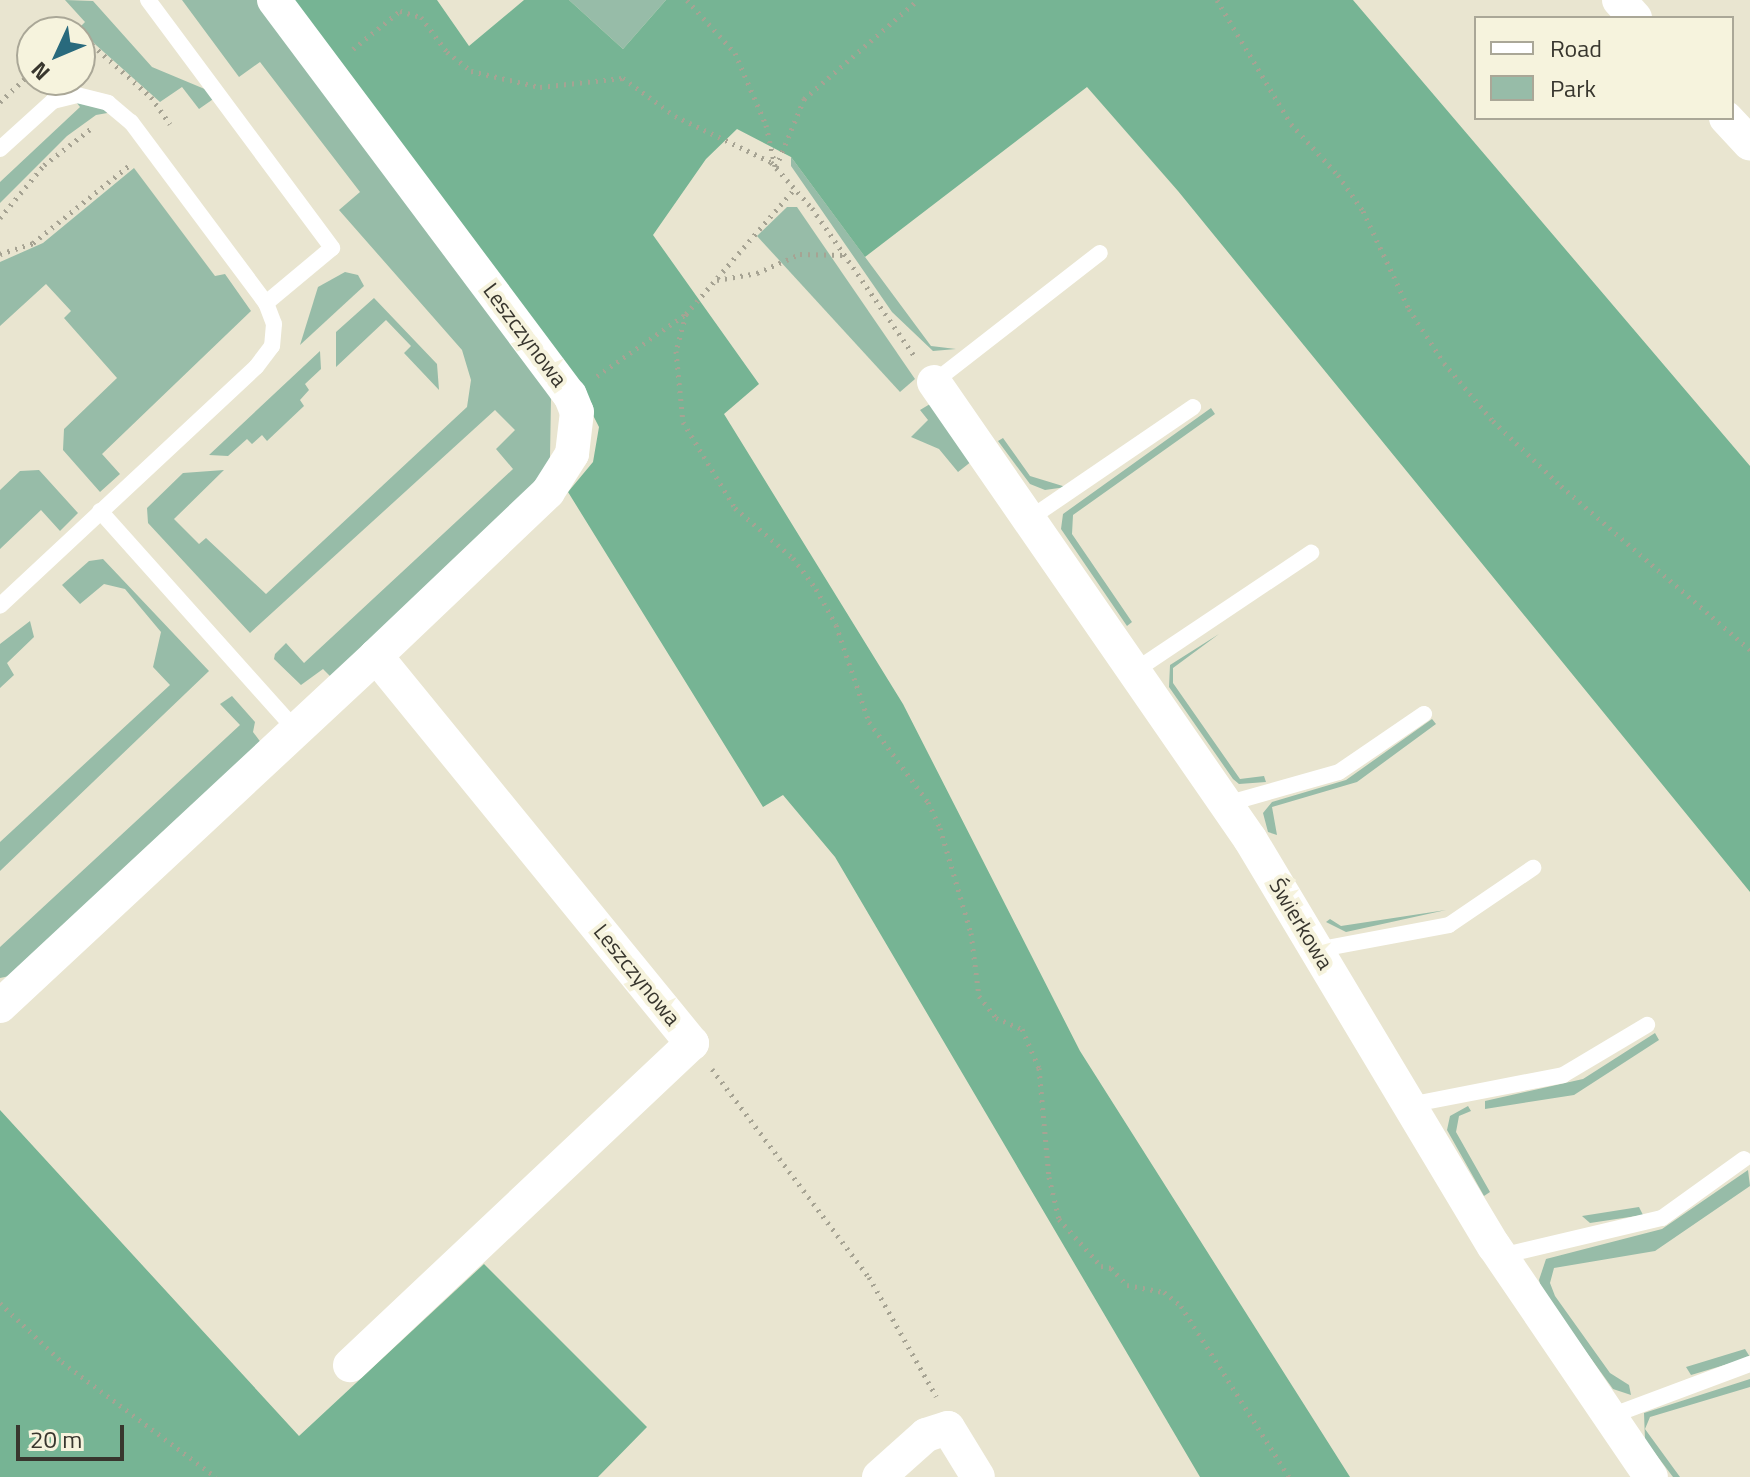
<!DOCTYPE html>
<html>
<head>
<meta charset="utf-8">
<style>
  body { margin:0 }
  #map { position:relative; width:1750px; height:1477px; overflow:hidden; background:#e9e5d0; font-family:"Titillium Web",sans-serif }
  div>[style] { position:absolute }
  .green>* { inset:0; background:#97bca8 }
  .forest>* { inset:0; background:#76b494 }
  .path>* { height:5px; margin-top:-2.5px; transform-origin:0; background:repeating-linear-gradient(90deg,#a6a393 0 2px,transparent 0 8px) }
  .lane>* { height:16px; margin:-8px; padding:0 8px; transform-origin:8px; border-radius:8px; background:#fff }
  .street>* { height:34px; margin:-17px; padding:0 17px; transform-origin:17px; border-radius:17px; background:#fff }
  span { translate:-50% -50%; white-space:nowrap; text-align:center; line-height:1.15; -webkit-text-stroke:8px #f6f3dd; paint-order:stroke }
  .street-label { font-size:22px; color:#38362e }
  .legend { position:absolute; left:1474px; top:16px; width:260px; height:104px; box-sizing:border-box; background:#f6f3dd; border:2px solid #aaa797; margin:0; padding:10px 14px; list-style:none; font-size:24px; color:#38362e }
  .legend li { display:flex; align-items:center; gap:16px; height:40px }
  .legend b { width:40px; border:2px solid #aaa797 }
  .north { position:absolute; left:16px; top:16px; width:80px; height:80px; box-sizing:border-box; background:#f6f3dd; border:2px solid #aaa797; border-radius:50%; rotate:226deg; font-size:22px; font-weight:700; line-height:32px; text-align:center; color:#38362e }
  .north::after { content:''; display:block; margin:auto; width:28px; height:36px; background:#296a7d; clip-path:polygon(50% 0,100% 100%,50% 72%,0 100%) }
  .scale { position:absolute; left:16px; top:1425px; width:108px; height:36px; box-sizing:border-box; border:4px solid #38362e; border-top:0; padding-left:10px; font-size:24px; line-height:28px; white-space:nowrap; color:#38362e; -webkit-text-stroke:6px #f6f3dd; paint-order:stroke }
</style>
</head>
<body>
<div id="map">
  <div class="green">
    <div style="clip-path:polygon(65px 0,93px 1px,152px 67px,219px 95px,199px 109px,182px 87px,160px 102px,78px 29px,85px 22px)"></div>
    <div style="clip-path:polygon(182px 0,257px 0,542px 377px,551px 399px,550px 458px,539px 486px,333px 679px,323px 669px,301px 685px,274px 659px,275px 654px,286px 643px,304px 663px,513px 469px,496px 449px,515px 430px,495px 410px,250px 633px,148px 523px,147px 508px,183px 473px,224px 470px,174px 519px,199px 544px,206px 538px,266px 594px,467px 407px,471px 380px,462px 350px,339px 210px,360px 192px,260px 62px,239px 77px)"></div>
    <div style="clip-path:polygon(569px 0,666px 0,623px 49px)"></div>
    <div style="clip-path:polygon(73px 98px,113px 112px,96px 115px,67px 136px,0 203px,0 182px,80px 107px)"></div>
    <div style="clip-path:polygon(791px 157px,931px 346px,956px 349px,933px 351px,892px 312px,791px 166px)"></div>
    <div style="clip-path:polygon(134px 168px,215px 276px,225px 274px,251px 311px,102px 454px,120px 474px,100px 492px,63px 450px,64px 429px,117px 378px,64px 318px,71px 311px,46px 284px,0 326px,0 262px,43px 243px)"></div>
    <div style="clip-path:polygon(787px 207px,797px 207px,915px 379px,900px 392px,757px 236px)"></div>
    <div style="clip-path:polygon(345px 272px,358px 275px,364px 286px,300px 345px,318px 287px)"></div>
    <div style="clip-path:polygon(374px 298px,437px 364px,439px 390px,404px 353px,411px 346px,386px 320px,336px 367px,336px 332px)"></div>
    <div style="clip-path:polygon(320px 351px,321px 369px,305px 384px,309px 390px,300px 400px,304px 406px,267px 441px,262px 435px,252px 444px,247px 439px,228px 456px,209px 455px)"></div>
    <div style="clip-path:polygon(930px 404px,972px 461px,958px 472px,939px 449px,911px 437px,928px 420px,920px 410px)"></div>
    <div style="clip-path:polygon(1211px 408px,1215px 414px,1073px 515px,1072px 534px,1132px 622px,1127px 626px,1061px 529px,1063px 514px)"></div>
    <div style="clip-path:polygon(1003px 438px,1030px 476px,1066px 487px,1045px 490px,1030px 484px,998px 441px)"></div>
    <div style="clip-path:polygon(39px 470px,78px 513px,60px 531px,41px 510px,0 549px,0 490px,20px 471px)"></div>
    <div style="clip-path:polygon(103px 559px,209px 671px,0 871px,0 842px,170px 685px,153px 667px,161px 632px,125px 589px,104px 584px,80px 604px,62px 585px,89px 561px)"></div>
    <div style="clip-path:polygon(30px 621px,34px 637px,7px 663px,14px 675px,0 688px,0 644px)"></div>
    <div style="clip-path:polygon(1219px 634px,1173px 668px,1173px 683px,1240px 779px,1264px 776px,1266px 782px,1239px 784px,1233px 779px,1169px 687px,1170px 665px)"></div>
    <div style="clip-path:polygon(232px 696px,255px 722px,253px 732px,262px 744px,14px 975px,0 978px,0 947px,240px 725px,220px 704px)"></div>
    <div style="clip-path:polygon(1432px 719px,1436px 724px,1357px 782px,1272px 807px,1277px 835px,1268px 832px,1263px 813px,1272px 802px,1346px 780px)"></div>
    <div style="clip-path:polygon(1446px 910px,1346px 932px,1326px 922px,1330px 919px,1341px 926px)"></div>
    <div style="clip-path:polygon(1655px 1033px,1659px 1040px,1574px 1095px,1485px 1109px,1485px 1101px,1583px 1079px)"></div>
    <div style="clip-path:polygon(1468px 1106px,1471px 1111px,1459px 1116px,1456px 1132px,1490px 1192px,1484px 1196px,1447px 1130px,1450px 1116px)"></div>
    <div style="clip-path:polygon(1748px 1170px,1750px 1186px,1655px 1251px,1554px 1268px,1550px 1283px,1555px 1296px,1610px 1373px,1629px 1385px,1631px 1395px,1613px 1389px,1542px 1291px,1539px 1280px,1546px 1259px,1662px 1229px)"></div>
    <div style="clip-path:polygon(1639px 1207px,1643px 1215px,1590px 1223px,1582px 1216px)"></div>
    <div style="clip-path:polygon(1745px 1349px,1750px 1357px,1738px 1361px,1691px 1375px,1686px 1367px)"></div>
    <div style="clip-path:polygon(1750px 1379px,1750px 1387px,1650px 1417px,1645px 1429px,1680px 1477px,1673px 1477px,1645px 1440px,1644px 1413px)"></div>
  </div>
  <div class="forest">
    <div style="clip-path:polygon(292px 0,437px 0,469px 46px,524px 0,569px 0,623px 49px,666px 0,1353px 0,1750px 466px,1750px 892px,1178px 191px,1087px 87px,865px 257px,791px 157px,737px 129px,706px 159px,653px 235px,759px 384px,724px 414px,903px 704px,1080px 1051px,1350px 1477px,1200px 1477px,835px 857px,783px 795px,763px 807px,568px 492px,593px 462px,599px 427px,573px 376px)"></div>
    <div style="clip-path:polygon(0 1110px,299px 1436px,484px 1264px,647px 1427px,598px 1477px,0 1477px)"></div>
  </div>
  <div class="path">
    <div style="left:687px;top:0;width:72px;rotate:47.8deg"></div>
    <div style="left:735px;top:53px;width:78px;rotate:66.7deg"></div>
    <div style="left:766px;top:125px;width:42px;rotate:77.6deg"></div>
    <div style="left:1217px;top:0;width:144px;rotate:59.2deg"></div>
    <div style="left:1291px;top:124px;width:69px;rotate:47.3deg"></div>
    <div style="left:1338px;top:175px;width:44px;rotate:55.2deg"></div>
    <div style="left:1363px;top:211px;width:108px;rotate:64.9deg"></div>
    <div style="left:1409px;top:309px;width:64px;rotate:57.1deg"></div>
    <div style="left:1444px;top:363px;width:76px;rotate:49.8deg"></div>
    <div style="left:1493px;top:421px;width:94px;rotate:43.7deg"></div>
    <div style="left:1561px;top:486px;width:250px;rotate:40.9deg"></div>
    <div style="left:80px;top:34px;width:95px;rotate:41.6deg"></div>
    <div style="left:151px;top:97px;width:33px;rotate:55deg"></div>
    <div style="left:353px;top:49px;width:60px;rotate:-39deg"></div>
    <div style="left:400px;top:11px;width:22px;rotate:16deg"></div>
    <div style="left:421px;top:17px;width:44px;rotate:53.4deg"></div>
    <div style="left:447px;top:52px;width:31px;rotate:38deg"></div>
    <div style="left:471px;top:71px;width:71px;rotate:13.1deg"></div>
    <div style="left:540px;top:87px;width:83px;rotate:-6.2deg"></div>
    <div style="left:623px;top:78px;width:64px;rotate:36.2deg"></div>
    <div style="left:675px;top:116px;width:106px;rotate:25.6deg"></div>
    <div style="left:771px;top:162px;width:62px;rotate:48.3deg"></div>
    <div style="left:812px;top:208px;width:181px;rotate:55.3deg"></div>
    <div style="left:0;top:102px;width:44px;rotate:-43.2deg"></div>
    <div style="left:776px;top:167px;width:74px;rotate:-67.6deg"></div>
    <div style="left:804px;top:99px;width:151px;rotate:-41deg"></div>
    <div style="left:0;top:218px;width:69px;rotate:-50.3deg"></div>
    <div style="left:44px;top:165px;width:62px;rotate:-37.8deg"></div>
    <div style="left:0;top:254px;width:35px;rotate:-18deg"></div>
    <div style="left:33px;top:243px;width:127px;rotate:-38.9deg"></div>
    <div style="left:717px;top:280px;width:41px;rotate:-9.9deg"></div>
    <div style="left:757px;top:273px;width:47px;rotate:-23.8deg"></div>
    <div style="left:800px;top:254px;width:43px;rotate:1.3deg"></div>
    <div style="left:686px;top:314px;width:38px;rotate:105deg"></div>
    <div style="left:676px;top:351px;width:71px;rotate:84.4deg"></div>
    <div style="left:683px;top:422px;width:100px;rotate:58.8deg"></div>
    <div style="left:735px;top:508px;width:77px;rotate:40.8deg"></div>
    <div style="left:793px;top:558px;width:39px;rotate:53deg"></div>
    <div style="left:816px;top:589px;width:41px;rotate:60.9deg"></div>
    <div style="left:836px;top:625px;width:102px;rotate:71.2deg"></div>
    <div style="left:869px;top:722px;width:99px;rotate:53.6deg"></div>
    <div style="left:928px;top:802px;width:29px;rotate:65deg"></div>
    <div style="left:940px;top:828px;width:109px;rotate:73.6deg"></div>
    <div style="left:971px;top:933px;width:64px;rotate:82.8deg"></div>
    <div style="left:979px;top:996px;width:28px;rotate:52deg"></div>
    <div style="left:996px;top:1018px;width:28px;rotate:23deg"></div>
    <div style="left:1022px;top:1029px;width:43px;rotate:66.4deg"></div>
    <div style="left:1039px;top:1068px;width:109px;rotate:84.8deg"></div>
    <div style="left:1049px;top:1177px;width:43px;rotate:76.6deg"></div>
    <div style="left:1059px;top:1219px;width:63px;rotate:48.2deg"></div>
    <div style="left:1101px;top:1266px;width:10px;rotate:11deg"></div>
    <div style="left:1111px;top:1268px;width:23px;rotate:47deg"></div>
    <div style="left:1127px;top:1285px;width:38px;rotate:11deg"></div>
    <div style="left:1164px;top:1292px;width:22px;rotate:39deg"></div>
    <div style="left:1181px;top:1306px;width:202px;rotate:57.7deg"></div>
    <div style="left:597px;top:376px;width:108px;rotate:-34.9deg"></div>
    <div style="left:686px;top:314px;width:167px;rotate:-49.1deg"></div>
    <div style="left:712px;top:1069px;width:261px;rotate:53deg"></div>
    <div style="left:869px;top:1277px;width:137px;rotate:60.6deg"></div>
    <div style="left:0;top:1303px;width:86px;rotate:43.6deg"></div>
    <div style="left:62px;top:1362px;width:192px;rotate:36.8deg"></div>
  </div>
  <div class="lane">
    <div style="left:148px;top:0;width:309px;rotate:53.4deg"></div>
    <div style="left:332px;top:248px;width:86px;rotate:140.2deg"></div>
    <div style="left:0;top:149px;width:72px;rotate:-42.2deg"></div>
    <div style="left:53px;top:101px;width:25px;rotate:-14deg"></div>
    <div style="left:77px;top:95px;width:32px;rotate:14deg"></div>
    <div style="left:108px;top:103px;width:30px;rotate:40deg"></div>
    <div style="left:131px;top:122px;width:226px;rotate:53.3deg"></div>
    <div style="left:266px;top:303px;width:22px;rotate:69deg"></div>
    <div style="left:274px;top:324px;width:22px;rotate:95deg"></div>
    <div style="left:272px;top:346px;width:26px;rotate:127deg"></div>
    <div style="left:256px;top:367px;width:350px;rotate:137deg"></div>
    <div style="left:934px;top:382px;width:210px;rotate:-37.9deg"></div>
    <div style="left:100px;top:511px;width:294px;rotate:48.2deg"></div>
    <div style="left:1032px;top:517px;width:195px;rotate:-34.3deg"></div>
    <div style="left:1136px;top:670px;width:211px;rotate:-33.8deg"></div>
    <div style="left:1226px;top:804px;width:117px;rotate:-15.8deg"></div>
    <div style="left:1339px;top:772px;width:103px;rotate:-34.3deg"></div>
    <div style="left:1316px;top:950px;width:135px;rotate:-10.6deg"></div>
    <div style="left:1449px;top:925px;width:102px;rotate:-34.2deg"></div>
    <div style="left:1409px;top:1105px;width:157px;rotate:-11deg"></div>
    <div style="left:1563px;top:1075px;width:98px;rotate:-30.8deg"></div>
    <div style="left:1501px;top:1256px;width:165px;rotate:-13.3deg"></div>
    <div style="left:1662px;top:1218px;width:101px;rotate:-35.7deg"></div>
    <div style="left:1608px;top:1417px;width:152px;rotate:-20.5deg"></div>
  </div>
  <div class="street">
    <div style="left:274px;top:0;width:494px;rotate:53.2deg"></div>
    <div style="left:570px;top:395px;width:18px;rotate:68deg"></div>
    <div style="left:577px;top:412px;width:42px;rotate:96.8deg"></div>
    <div style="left:572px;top:454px;width:45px;rotate:122.3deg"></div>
    <div style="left:548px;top:492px;width:238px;rotate:136.4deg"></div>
    <div style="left:376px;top:656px;width:500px;rotate:50.8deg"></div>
    <div style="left:692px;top:1043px;width:470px;rotate:136.7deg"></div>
    <div style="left:1619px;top:0;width:24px;rotate:48deg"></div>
    <div style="left:1726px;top:118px;width:35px;rotate:47deg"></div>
    <div style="left:934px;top:382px;width:556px;rotate:55.34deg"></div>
    <div style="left:1250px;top:839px;width:475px;rotate:59.1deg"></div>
    <div style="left:1494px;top:1246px;width:279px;rotate:55.8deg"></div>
    <div style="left:0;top:1006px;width:514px;rotate:-42.95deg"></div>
    <div style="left:879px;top:1477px;width:63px;rotate:-41.8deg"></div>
    <div style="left:926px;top:1435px;width:23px;rotate:-18deg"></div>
    <div style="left:948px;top:1428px;width:57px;rotate:58.5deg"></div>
  </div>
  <div class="street-label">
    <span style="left:525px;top:335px;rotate:53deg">Leszczynowa</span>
    <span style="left:1301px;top:924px;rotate:59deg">Świerkowa</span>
    <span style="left:637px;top:975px;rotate:51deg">Leszczynowa</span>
  </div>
  <ul class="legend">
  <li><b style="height:10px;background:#fff"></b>Road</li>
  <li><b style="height:22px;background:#97bca8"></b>Park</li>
  </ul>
  <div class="north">N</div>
  <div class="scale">20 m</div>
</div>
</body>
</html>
